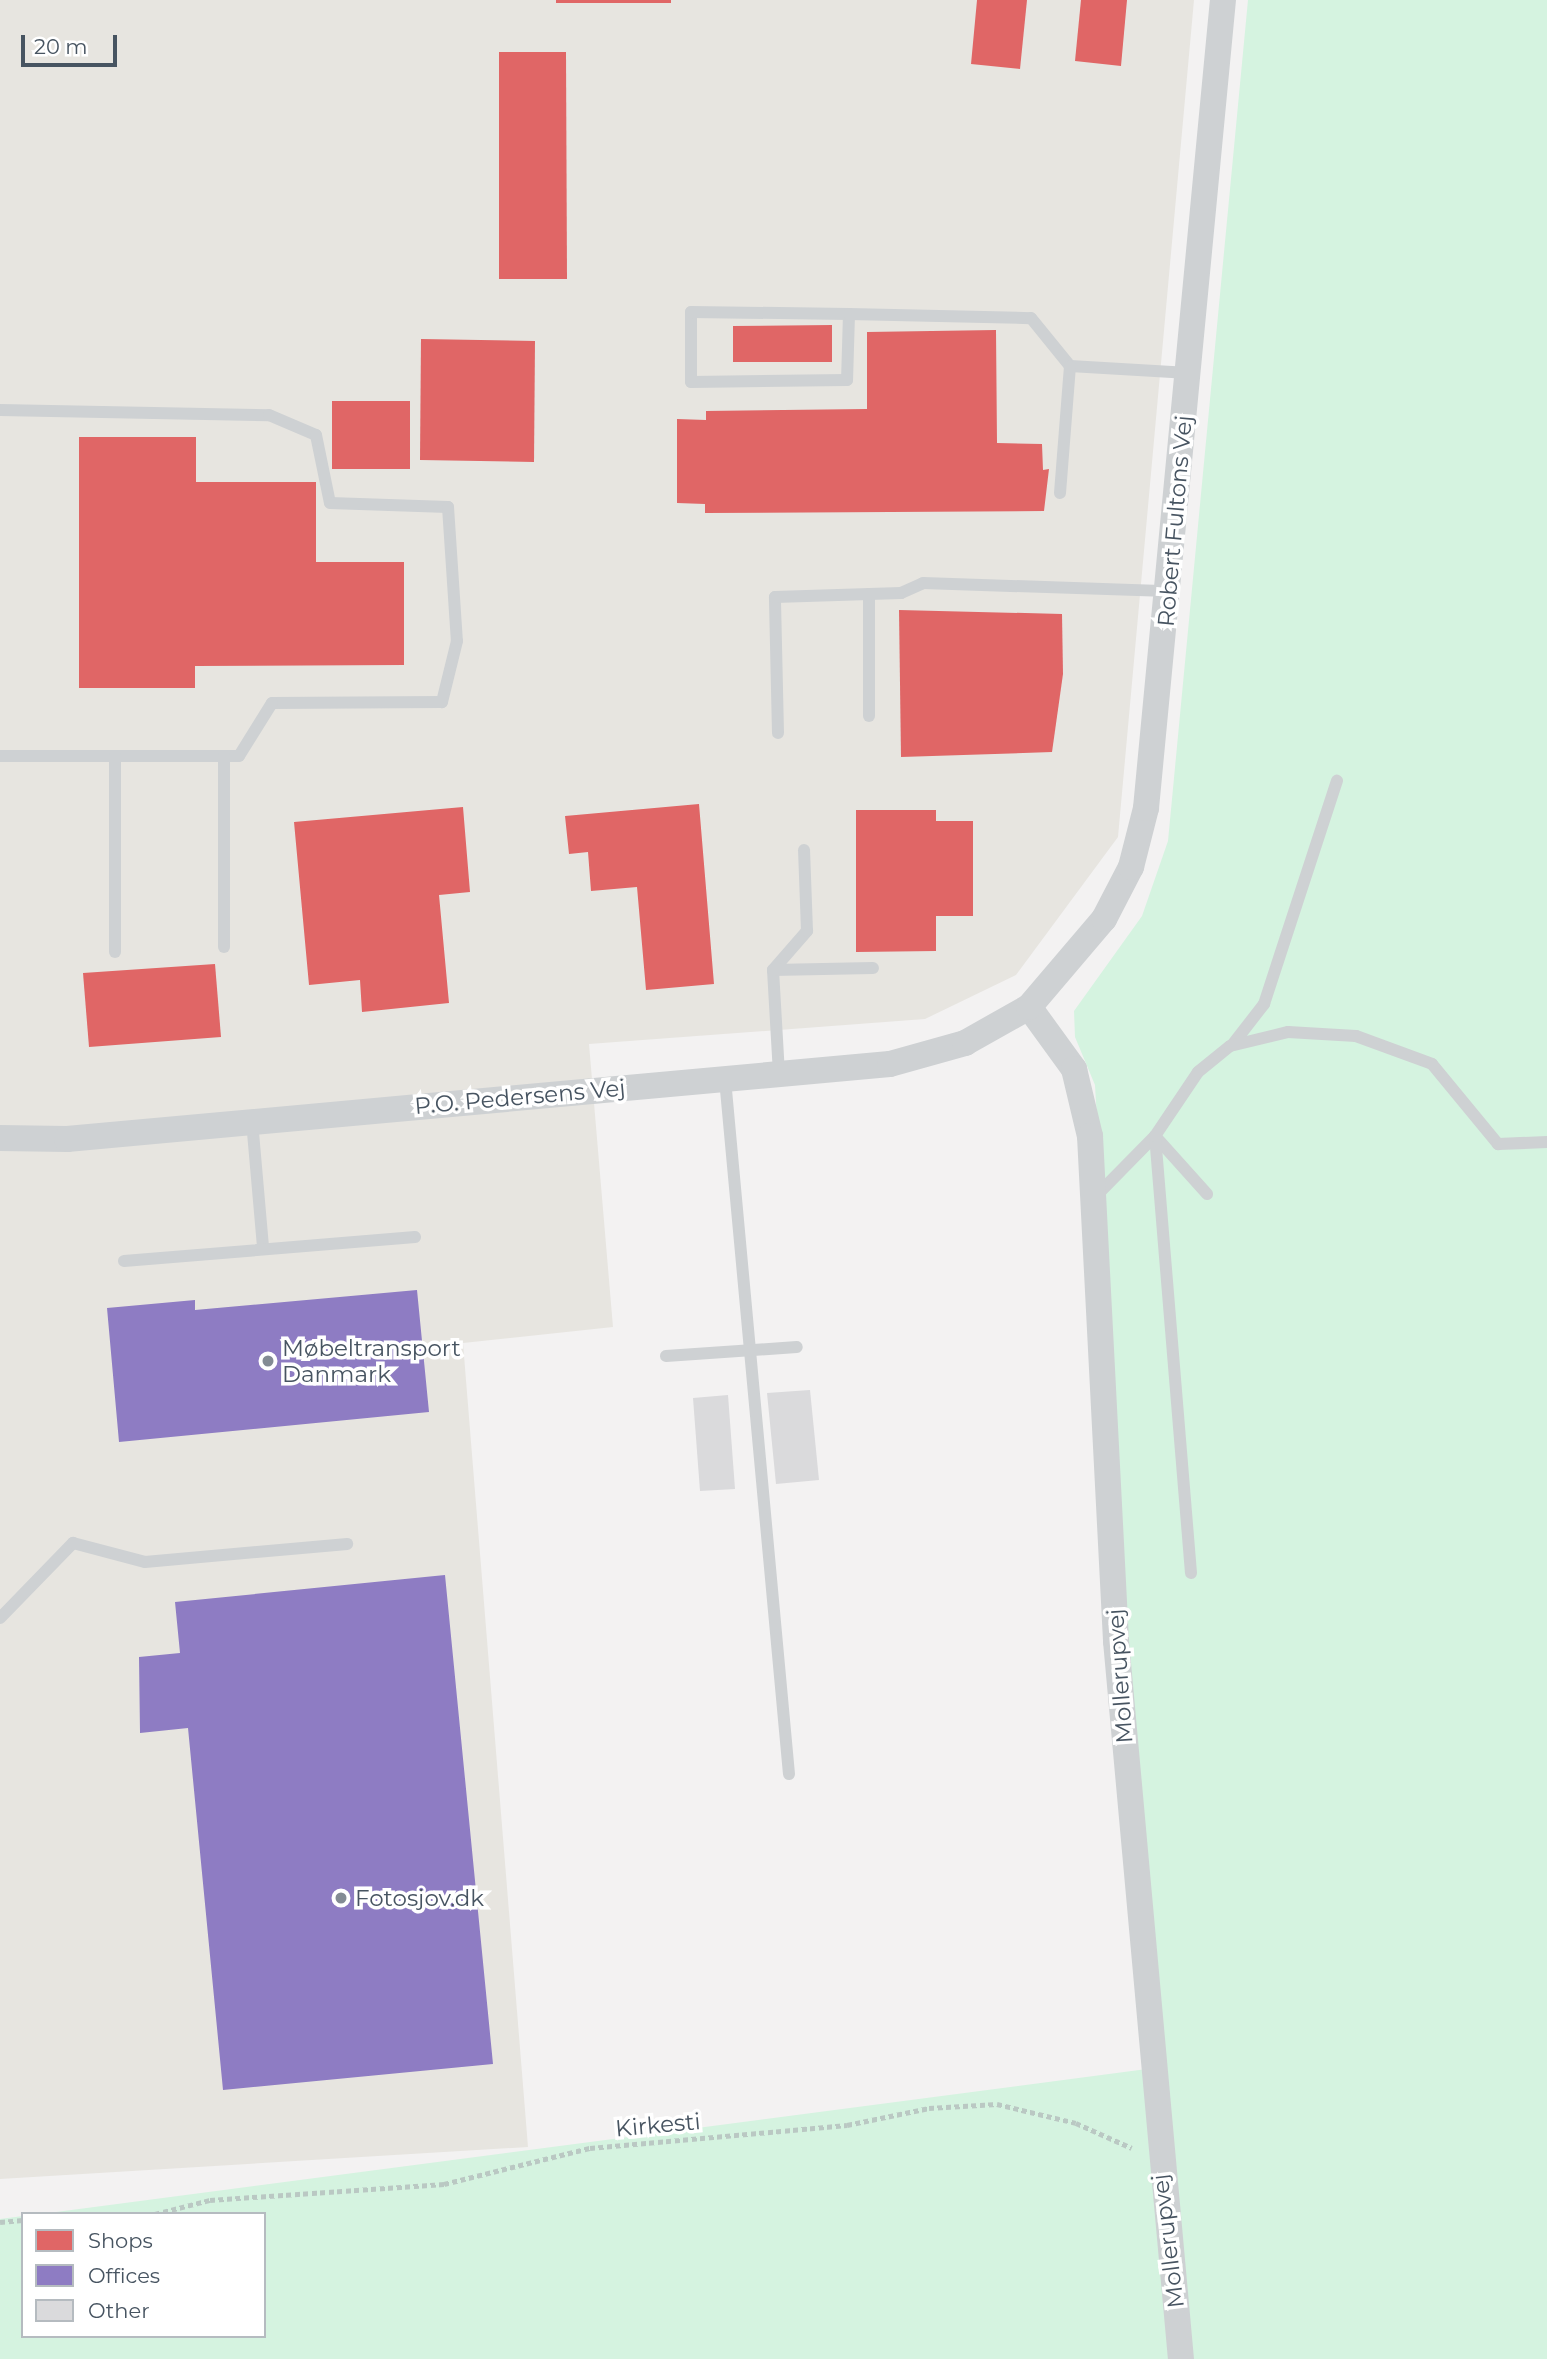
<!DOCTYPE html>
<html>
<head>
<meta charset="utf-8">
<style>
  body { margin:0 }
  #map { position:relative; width:1547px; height:2359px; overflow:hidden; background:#f3f2f2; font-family:Montserrat,sans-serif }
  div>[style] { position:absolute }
  .commercial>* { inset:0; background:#e7e5e0 }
  .green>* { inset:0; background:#d5f3e0 }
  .shops>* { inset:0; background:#e06666 }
  .offices>* { inset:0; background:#8e7cc3 }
  .building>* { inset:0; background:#dadadc }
  .path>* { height:4.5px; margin-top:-2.25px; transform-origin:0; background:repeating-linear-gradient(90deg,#bac8c3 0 5px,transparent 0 8.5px) }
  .lane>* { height:12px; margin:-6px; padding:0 6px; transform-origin:6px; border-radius:6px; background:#ced1d3 }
  .street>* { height:26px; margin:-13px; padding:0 13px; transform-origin:13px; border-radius:13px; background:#ced1d3 }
  .dots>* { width:19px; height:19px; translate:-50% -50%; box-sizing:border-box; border:4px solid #fff; border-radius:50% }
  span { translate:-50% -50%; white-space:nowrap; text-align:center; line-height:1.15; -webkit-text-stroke:7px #fff; paint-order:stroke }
  .street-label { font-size:23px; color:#475461 }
  .poi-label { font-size:23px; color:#475461 }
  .left { translate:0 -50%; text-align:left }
  .legend { position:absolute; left:21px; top:2212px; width:245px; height:126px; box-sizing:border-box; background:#fff; border:2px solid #b5bbc0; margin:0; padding:9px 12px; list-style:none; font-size:21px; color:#475461 }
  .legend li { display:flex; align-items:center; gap:14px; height:35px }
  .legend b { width:35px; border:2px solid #b5bbc0 }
  .scale { position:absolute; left:21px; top:35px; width:96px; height:32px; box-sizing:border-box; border:4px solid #475461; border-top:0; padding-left:9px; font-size:21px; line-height:24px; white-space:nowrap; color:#475461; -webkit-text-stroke:5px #fff; paint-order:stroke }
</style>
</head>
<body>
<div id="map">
  <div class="commercial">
    <div style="clip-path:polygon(0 0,1194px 0,1118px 837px,1016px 975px,925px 1019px,589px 1044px,613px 1327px,463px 1343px,528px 2147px,0 2179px)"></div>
  </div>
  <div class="green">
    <div style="clip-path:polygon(1248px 0,1547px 0,1547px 2359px,0 2359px,0 2219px,23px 2216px,23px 2336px,264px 2336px,264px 2214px,41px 2214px,1162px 2067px,1131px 1716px,1095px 1085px,1075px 1037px,1074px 1011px,1142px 916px,1168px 841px)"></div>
  </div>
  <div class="shops">
    <div style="clip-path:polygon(556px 0,671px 0,671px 3px,556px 3px)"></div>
    <div style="clip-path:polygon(977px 0,1027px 0,1020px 69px,971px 64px)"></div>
    <div style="clip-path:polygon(1081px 0,1127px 0,1121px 66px,1075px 61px)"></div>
    <div style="clip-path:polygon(499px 52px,566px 52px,567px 279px,499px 279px)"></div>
    <div style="clip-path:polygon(832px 325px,832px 362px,733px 362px,733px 326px)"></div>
    <div style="clip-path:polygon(996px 330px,997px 443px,1042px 444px,1043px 470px,1049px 469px,1044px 511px,705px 513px,705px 504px,677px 503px,677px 419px,706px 420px,706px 411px,867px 409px,867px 332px)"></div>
    <div style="clip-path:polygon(421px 339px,535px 341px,534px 462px,420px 460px)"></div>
    <div style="clip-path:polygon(332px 401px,410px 401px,410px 469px,332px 469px)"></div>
    <div style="clip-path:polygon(79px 437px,196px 437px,196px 482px,316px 482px,316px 562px,404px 562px,404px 665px,195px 666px,195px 688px,79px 688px)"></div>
    <div style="clip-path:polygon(899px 610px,1062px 614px,1063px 674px,1052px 752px,901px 757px)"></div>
    <div style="clip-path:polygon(699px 804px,714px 984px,646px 990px,637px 887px,591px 891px,588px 852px,569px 854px,565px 816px)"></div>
    <div style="clip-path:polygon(463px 807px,470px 892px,439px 895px,449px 1003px,362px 1012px,360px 980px,309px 985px,294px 822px)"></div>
    <div style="clip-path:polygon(856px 810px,936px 810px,936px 821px,973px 821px,973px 916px,936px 916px,936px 951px,856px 952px)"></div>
    <div style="clip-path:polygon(215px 964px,221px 1037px,89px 1047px,83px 973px)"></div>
  </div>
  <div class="offices">
    <div style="clip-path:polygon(417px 1290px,429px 1412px,119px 1442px,107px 1308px,195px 1300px,195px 1310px)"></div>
    <div style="clip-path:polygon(445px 1575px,493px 2064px,223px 2090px,188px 1728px,140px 1733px,139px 1657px,180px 1653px,175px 1602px)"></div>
  </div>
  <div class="building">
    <div style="clip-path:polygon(810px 1390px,819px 1480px,776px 1484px,767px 1393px)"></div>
    <div style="clip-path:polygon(728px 1395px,735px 1489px,700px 1491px,693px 1398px)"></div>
  </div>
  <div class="path">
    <div style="left:155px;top:2214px;width:57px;rotate:-14.3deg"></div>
    <div style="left:210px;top:2200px;width:235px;rotate:-3.9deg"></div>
    <div style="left:444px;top:2184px;width:150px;rotate:-13.9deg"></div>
    <div style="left:590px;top:2148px;width:258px;rotate:-5.1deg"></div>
    <div style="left:847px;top:2125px;width:84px;rotate:-11.7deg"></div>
    <div style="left:929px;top:2108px;width:68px;rotate:-3.4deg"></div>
    <div style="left:997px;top:2104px;width:81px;rotate:13.5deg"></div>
    <div style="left:1076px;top:2123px;width:61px;rotate:24.1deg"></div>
    <div style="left:0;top:2222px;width:23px;rotate:-5deg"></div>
  </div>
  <div class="lane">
    <div style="left:849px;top:314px;width:66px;rotate:91.7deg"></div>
    <div style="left:847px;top:380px;width:156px;rotate:179.3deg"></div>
    <div style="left:691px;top:382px;width:70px;rotate:-90deg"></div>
    <div style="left:691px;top:312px;width:158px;rotate:0.7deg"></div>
    <div style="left:849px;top:314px;width:182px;rotate:1.3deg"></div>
    <div style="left:1031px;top:318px;width:62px;rotate:50.9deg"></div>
    <div style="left:1070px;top:366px;width:119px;rotate:3.4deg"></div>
    <div style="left:0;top:410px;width:269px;rotate:1.1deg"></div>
    <div style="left:269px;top:415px;width:51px;rotate:23.1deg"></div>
    <div style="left:316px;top:435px;width:69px;rotate:78.4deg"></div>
    <div style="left:330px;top:503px;width:118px;rotate:1.9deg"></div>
    <div style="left:448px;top:507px;width:134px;rotate:86.2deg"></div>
    <div style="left:457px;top:641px;width:63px;rotate:103.8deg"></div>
    <div style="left:442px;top:702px;width:170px;rotate:179.7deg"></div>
    <div style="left:272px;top:703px;width:62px;rotate:121.9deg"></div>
    <div style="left:239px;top:756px;width:239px;rotate:180deg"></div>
    <div style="left:1060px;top:493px;width:127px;rotate:-85.5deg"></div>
    <div style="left:869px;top:594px;width:122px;rotate:90deg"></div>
    <div style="left:778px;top:733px;width:136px;rotate:-91.3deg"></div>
    <div style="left:775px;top:597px;width:126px;rotate:-1.8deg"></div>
    <div style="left:901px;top:593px;width:24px;rotate:-24deg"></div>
    <div style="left:923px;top:583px;width:245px;rotate:1.9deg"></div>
    <div style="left:224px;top:756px;width:191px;rotate:90deg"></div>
    <div style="left:115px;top:952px;width:196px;rotate:-90deg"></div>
    <div style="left:773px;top:970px;width:52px;rotate:-48.9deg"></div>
    <div style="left:807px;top:931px;width:81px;rotate:-92.1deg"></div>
    <div style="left:1233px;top:1044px;width:51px;rotate:-52.2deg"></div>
    <div style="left:1264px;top:1004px;width:235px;rotate:-71.9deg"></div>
    <div style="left:779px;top:1074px;width:104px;rotate:-93.3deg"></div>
    <div style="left:773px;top:970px;width:100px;rotate:-1.1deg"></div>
    <div style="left:725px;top:1079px;width:698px;rotate:84.74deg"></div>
    <div style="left:252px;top:1121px;width:127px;rotate:85deg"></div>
    <div style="left:1095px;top:1197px;width:86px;rotate:-45.5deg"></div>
    <div style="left:1155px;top:1136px;width:78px;rotate:48.1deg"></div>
    <div style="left:124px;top:1261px;width:292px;rotate:-4.7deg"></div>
    <div style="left:666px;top:1356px;width:131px;rotate:-3.9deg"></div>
    <div style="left:1191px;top:1573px;width:438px;rotate:-94.7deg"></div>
    <div style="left:1155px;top:1136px;width:77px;rotate:-56.1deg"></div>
    <div style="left:1198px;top:1072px;width:41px;rotate:-39.1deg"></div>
    <div style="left:1230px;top:1046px;width:60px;rotate:-13.6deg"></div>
    <div style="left:1288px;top:1032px;width:68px;rotate:3.4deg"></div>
    <div style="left:1356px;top:1036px;width:81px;rotate:20.2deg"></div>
    <div style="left:1432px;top:1064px;width:104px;rotate:50.5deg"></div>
    <div style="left:1498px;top:1144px;width:49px;rotate:-2.3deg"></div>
    <div style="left:0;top:1618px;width:105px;rotate:-45.8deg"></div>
    <div style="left:73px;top:1543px;width:74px;rotate:14.8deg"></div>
    <div style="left:145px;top:1562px;width:203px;rotate:-5.1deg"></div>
  </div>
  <div class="street">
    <div style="left:1029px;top:1007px;width:77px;rotate:54deg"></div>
    <div style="left:1074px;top:1069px;width:69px;rotate:76.6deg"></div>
    <div style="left:1090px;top:1136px;width:506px;rotate:87.05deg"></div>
    <div style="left:1116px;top:1641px;width:721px;rotate:84.83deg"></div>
    <div style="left:0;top:1138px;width:67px;rotate:0.9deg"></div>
    <div style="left:67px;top:1139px;width:826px;rotate:-5.21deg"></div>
    <div style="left:890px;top:1064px;width:78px;rotate:-15.6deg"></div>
    <div style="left:965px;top:1043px;width:73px;rotate:-29.4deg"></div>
    <div style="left:1029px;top:1007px;width:116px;rotate:-49.6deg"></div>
    <div style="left:1104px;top:919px;width:59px;rotate:-62.6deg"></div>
    <div style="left:1131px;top:867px;width:61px;rotate:-75.7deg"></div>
    <div style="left:1146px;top:808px;width:812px;rotate:-84.56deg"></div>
  </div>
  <div class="dots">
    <div style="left:268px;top:1361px;background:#838b94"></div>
    <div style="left:341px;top:1898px;background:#838b94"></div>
  </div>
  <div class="street-label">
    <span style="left:1175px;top:521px;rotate:-85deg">Robert Fultons Vej</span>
    <span style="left:520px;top:1097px;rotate:-5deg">P.O. Pedersens Vej</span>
    <span style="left:1120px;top:1676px;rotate:-94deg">Mollerupvej</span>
    <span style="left:658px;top:2125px;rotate:-5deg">Kirkesti</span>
    <span style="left:1168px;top:2241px;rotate:-97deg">Mollerupvej</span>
  </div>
  <div class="poi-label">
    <span class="left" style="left:282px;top:1361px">Møbeltransport<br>Danmark</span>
    <span class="left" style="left:355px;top:1898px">Fotosjov.dk</span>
  </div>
  <ul class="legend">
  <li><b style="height:19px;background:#e06666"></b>Shops</li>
  <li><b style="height:19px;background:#8e7cc3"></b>Offices</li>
  <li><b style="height:19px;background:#dadadc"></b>Other</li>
  </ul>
  <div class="scale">20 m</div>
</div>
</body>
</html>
